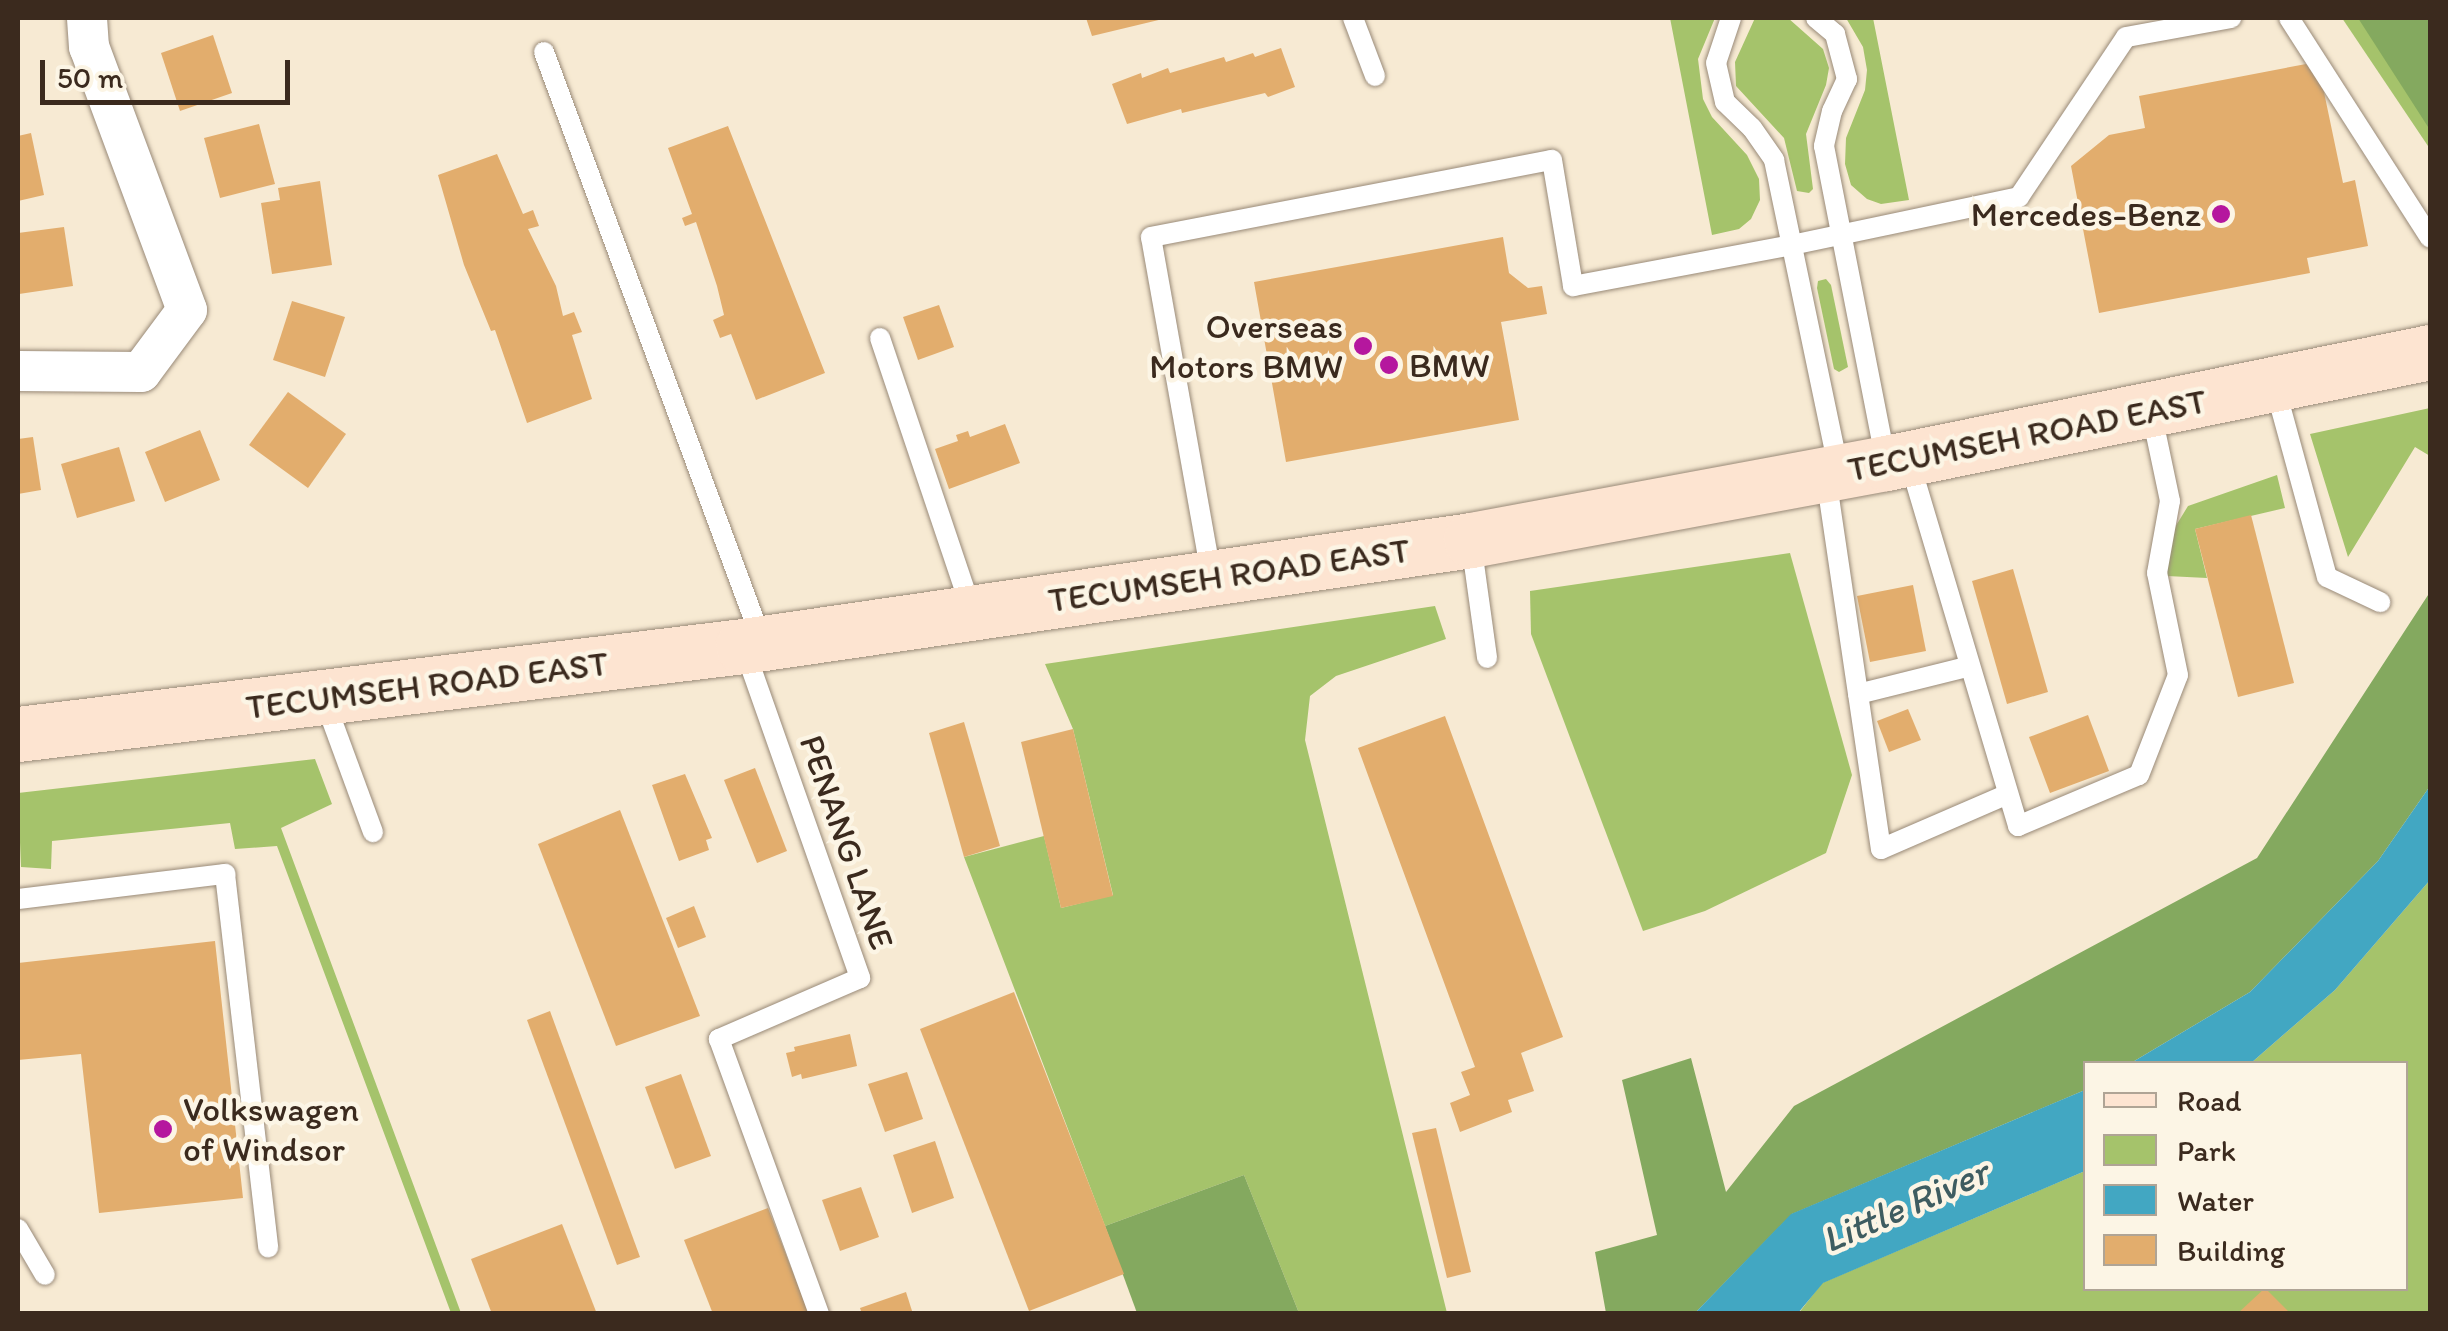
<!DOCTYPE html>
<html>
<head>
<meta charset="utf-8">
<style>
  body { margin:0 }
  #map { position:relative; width:2448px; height:1331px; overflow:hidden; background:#f7ead3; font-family:Itim,sans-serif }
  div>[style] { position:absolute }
  .green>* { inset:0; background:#a5c36b }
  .forest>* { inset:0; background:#84a95f }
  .water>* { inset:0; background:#42a7c2 }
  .building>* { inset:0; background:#e2ad6d }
  .roads { filter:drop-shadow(0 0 2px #998a78) drop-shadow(0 0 2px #998a78) }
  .lane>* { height:20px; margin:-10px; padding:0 10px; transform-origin:10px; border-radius:10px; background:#fff }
  .street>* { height:40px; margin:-20px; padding:0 20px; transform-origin:20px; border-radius:20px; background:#fff }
  .secondary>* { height:55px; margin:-27.5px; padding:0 27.5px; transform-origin:27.5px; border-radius:27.5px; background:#fde4d1 }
  .dots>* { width:28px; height:28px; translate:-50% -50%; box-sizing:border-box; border:5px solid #fcf5e5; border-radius:50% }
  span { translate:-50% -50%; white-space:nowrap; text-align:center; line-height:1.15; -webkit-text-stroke:9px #fcf5e5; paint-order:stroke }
  .poi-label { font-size:35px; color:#3b2a1e }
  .right { translate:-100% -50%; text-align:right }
  .left { translate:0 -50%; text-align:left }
  .street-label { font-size:35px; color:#3b2a1e }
  .water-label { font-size:38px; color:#3e5c60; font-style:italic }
  .frame { position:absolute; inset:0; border:20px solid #3b2a1e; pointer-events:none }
  .legend { position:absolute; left:2083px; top:1061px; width:325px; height:230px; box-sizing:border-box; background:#fcf5e5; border:2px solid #afa495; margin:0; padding:12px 18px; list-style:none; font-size:30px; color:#3b2a1e }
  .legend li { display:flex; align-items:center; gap:20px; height:50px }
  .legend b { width:50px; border:2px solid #afa495 }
  .scale { position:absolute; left:40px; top:60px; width:250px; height:45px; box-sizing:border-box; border:5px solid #3b2a1e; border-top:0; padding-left:12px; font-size:30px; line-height:35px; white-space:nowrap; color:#3b2a1e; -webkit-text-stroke:8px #fcf5e5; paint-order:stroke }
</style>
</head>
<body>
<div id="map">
  <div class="green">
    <div style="clip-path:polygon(1670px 18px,1715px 18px,1698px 59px,1703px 99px,1712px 117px,1747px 155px,1759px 179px,1760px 200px,1751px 219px,1739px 229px,1712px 235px)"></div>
    <div style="clip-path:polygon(1755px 18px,1788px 18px,1823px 49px,1829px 68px,1826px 85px,1806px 134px,1813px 189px,1809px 193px,1797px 191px,1784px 138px,1736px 86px,1735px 62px)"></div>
    <div style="clip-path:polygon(1846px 18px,1873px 18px,1909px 200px,1881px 204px,1867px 199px,1851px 185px,1845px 164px,1846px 138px,1865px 90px,1867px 70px,1863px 47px)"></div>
    <div style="clip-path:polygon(2342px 18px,2430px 18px,2430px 149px)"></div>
    <div style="clip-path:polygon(1826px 279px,1831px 285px,1848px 367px,1839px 372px,1834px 369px,1817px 288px,1818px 281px)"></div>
    <div style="clip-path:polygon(2430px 408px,2430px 456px,2415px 447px,2348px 557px,2310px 434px)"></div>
    <div style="clip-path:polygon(2277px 475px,2285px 508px,2195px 529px,2207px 578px,2167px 576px,2169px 537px,2188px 506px)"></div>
    <div style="clip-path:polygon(1790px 553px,1852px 775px,1826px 853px,1705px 911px,1643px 931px,1531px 634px,1530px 591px)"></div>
    <div style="clip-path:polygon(1435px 606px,1446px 639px,1336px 676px,1310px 696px,1305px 740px,1447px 1313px,1299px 1313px,1244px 1175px,1105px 1226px,964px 857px,1044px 836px,1061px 908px,1113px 895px,1073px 729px,1045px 664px)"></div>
    <div style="clip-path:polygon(315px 759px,332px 804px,281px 828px,461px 1313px,451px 1313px,277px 846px,235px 849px,230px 823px,52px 841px,51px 869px,21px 867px,18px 793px)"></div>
    <div style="clip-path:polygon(2430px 880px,2430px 1313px,1798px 1314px,1822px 1283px,2085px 1171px,2086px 1288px,2406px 1288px,2406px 1064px,2251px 1063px,2335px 990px)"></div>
  </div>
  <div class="forest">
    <div style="clip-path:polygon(2358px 18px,2430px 18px,2430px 130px)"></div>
    <div style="clip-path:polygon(2430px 592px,2430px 786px,2378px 861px,2250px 992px,2131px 1063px,2086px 1064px,2085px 1090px,1792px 1214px,1695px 1313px,1606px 1313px,1595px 1252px,1657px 1235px,1622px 1080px,1691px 1058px,1726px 1192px,1794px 1106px,2257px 858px)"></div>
    <div style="clip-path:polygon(1244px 1175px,1299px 1313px,1137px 1313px,1105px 1226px)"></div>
  </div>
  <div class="water">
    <div style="clip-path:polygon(2430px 786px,2430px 880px,2335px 990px,2251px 1063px,2131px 1063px,2250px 992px,2378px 861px)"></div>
    <div style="clip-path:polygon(2085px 1090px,2085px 1171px,1823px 1283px,1798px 1313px,1695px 1313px,1791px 1214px)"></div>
  </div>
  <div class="building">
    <div style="clip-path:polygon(1086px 18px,1167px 18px,1092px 36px)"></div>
    <div style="clip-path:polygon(213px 35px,232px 93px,180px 111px,161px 53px)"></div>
    <div style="clip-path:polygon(1281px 48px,1295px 87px,1268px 97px,1265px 93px,1182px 113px,1181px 109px,1127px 124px,1112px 84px,1141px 73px,1142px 78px,1168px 68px,1170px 73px,1224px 57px,1226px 62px,1253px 53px,1255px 57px)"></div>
    <div style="clip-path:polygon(2306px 64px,2320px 73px,2343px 183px,2355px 180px,2368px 246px,2307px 258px,2310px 273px,2099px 313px,2071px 166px,2109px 135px,2145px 128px,2139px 96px)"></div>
    <div style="clip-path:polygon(259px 124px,275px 184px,220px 198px,204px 138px)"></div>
    <div style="clip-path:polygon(728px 126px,825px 373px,756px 400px,731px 334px,720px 338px,713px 320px,724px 315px,717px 286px,696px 222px,685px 226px,682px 218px,692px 214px,668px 148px)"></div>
    <div style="clip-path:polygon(31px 133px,44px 195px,18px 201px,18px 136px)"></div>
    <div style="clip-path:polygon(497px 154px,523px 214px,533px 210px,539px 226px,528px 229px,556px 286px,563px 316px,574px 312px,582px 332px,572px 335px,592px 399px,527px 423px,495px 330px,491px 331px,464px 265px,438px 175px)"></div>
    <div style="clip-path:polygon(320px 181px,332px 265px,272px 274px,261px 203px,280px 200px,278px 188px)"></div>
    <div style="clip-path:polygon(64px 227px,73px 286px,19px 294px,18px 233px)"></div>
    <div style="clip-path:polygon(1503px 237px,1509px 273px,1528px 288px,1542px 286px,1547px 314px,1501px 322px,1519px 420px,1286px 462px,1254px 282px)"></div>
    <div style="clip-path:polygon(292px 301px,345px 317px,325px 377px,273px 360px)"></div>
    <div style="clip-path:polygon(939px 305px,954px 347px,918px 360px,903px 317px)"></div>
    <div style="clip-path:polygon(288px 392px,346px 434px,308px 488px,249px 445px)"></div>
    <div style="clip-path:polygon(1005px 424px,1020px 463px,949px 489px,935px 449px,958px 441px,956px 435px,968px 431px,970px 437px)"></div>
    <div style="clip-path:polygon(200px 430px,220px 480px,165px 502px,145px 452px)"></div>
    <div style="clip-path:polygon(33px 437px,41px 490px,18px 494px,18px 439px)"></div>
    <div style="clip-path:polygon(119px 447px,135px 501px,77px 518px,61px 464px)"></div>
    <div style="clip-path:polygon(2251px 515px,2294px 683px,2238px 697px,2195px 529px)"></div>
    <div style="clip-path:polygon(2013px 569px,2048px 692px,2007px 704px,1972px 581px)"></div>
    <div style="clip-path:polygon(1913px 585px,1926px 651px,1870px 662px,1857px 596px)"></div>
    <div style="clip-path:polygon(1908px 709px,1921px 740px,1889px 752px,1877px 721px)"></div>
    <div style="clip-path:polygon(2088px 715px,2109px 771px,2050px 793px,2029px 737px)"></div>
    <div style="clip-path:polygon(1445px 716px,1563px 1037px,1521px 1053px,1534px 1091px,1508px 1100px,1512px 1112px,1460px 1132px,1450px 1103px,1470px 1095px,1461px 1072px,1475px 1067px,1358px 748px)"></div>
    <div style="clip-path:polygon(964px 722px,1000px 846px,964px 857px,929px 733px)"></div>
    <div style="clip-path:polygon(1073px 729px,1113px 896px,1061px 908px,1021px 742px)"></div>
    <div style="clip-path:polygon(755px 768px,787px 851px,757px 863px,724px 780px)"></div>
    <div style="clip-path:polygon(685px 774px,712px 838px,706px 840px,709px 850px,679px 861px,652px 785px)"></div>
    <div style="clip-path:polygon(620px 810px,700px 1016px,616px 1046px,538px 844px)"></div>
    <div style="clip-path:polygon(694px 906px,706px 937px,678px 948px,666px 918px)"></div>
    <div style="clip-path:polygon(215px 941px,243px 1198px,99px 1213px,81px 1054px,18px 1060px,18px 963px)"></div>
    <div style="clip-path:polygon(1014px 992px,1124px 1274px,1029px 1311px,920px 1029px)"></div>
    <div style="clip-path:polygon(550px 1011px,640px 1257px,617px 1265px,527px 1020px)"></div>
    <div style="clip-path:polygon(850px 1034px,857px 1066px,802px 1079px,801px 1074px,792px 1077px,786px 1053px,795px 1051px,794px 1047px)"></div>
    <div style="clip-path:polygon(907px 1072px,923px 1119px,885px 1132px,868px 1084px)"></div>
    <div style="clip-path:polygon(681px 1074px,711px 1156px,675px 1169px,645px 1087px)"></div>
    <div style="clip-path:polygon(1436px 1128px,1471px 1272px,1447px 1278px,1412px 1133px)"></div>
    <div style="clip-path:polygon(935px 1141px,954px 1198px,912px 1213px,893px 1155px)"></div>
    <div style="clip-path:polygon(861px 1187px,879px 1237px,840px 1251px,822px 1200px)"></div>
    <div style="clip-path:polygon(768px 1208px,809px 1314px,713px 1314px,684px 1240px)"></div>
    <div style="clip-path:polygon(562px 1224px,597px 1314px,492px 1314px,471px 1259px)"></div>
    <div style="clip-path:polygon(2265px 1288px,2291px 1314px,2237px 1314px)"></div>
    <div style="clip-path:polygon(906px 1292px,913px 1314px,862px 1314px,860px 1308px)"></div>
  </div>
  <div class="roads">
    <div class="lane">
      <div style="left:1353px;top:18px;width:62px;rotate:69.2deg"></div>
      <div style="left:1731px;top:18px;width:47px;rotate:108.4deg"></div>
      <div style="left:1716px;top:63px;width:40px;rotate:77deg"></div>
      <div style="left:1725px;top:102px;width:37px;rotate:44deg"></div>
      <div style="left:1752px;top:128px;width:39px;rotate:55deg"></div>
      <div style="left:1774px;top:160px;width:319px;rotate:78.2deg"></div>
      <div style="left:1816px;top:18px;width:25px;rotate:40deg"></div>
      <div style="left:1835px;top:34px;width:47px;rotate:75.1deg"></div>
      <div style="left:1847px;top:79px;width:35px;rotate:115deg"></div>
      <div style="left:1832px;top:111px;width:36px;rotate:103deg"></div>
      <div style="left:1824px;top:146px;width:321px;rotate:78.9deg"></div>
      <div style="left:2289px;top:18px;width:261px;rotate:57.3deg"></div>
      <div style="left:544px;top:52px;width:628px;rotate:69.69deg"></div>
      <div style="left:880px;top:338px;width:288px;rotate:71.4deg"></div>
      <div style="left:2275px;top:387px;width:197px;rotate:74.7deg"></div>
      <div style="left:2327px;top:577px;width:59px;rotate:25.3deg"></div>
      <div style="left:1909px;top:460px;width:382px;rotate:73.4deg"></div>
      <div style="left:2018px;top:826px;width:131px;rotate:-22.9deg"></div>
      <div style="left:2139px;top:775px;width:107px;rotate:-68.7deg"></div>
      <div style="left:2178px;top:675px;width:104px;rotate:-101.6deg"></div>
      <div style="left:2157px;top:573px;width:73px;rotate:-79.8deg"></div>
      <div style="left:2170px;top:501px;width:92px;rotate:-101.9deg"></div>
      <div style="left:1826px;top:477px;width:376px;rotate:81.6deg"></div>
      <div style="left:1881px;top:849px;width:138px;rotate:-23.4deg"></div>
      <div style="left:1471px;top:542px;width:117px;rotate:82.1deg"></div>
      <div style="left:1211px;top:574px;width:342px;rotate:-100.1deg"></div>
      <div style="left:1151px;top:237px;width:408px;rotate:-10.9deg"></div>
      <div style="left:1552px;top:160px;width:128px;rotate:80.5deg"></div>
      <div style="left:1573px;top:286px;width:223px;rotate:-10.6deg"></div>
      <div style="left:1792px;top:245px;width:232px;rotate:-11.9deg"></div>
      <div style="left:2019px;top:197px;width:192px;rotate:-56.2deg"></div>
      <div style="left:2126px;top:37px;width:107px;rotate:-10.3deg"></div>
      <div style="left:744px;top:648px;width:350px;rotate:70.6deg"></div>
      <div style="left:860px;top:978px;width:154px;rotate:156.6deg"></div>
      <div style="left:719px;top:1039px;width:293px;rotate:70deg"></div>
      <div style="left:1858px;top:694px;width:115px;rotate:-14deg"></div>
      <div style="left:324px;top:699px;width:142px;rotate:69.8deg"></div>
      <div style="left:18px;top:899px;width:209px;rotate:-6.9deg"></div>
      <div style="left:225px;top:874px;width:376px;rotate:83.4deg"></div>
      <div style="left:18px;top:1229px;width:53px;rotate:59.6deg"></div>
    </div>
    <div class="street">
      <div style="left:18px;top:371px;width:123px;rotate:0.5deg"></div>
      <div style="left:141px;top:372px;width:77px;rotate:-53.4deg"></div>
      <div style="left:187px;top:310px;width:281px;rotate:-110.4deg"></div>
      <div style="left:89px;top:47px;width:29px;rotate:-94deg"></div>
    </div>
    <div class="secondary">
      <div style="left:18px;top:734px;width:730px;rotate:-6.92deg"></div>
      <div style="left:743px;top:646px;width:736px;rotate:-8.28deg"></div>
      <div style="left:1471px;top:540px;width:422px;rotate:-10.5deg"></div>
      <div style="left:1886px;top:463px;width:555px;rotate:-11.53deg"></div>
    </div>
  </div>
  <div class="dots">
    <div style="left:2221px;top:214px;background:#b5179e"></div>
    <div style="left:1363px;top:346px;background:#b5179e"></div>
    <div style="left:1389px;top:365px;background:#b5179e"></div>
    <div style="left:163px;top:1129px;background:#b5179e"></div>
  </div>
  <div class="poi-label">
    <span class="right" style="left:2201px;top:214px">Mercedes-Benz</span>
    <span class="right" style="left:1343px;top:346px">Overseas<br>Motors BMW</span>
    <span class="left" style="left:1409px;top:365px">BMW</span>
    <span class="left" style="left:183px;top:1129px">Volkswagen<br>of Windsor</span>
  </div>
  <div class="street-label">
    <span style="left:2027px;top:435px;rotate:-11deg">TECUMSEH ROAD EAST</span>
    <span style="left:1229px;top:575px;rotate:-8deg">TECUMSEH ROAD EAST</span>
    <span style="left:427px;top:685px;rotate:-7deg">TECUMSEH ROAD EAST</span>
    <span style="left:847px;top:842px;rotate:71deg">PENANG LANE</span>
  </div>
  <div class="water-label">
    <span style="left:1905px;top:1206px;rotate:-24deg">Little River</span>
  </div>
  <div class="frame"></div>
  <ul class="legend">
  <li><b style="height:12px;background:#fde4d1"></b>Road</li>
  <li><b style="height:28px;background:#a5c36b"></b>Park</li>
  <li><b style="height:28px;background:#42a7c2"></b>Water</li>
  <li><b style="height:28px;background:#e2ad6d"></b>Building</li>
  </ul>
  <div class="scale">50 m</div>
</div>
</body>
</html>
